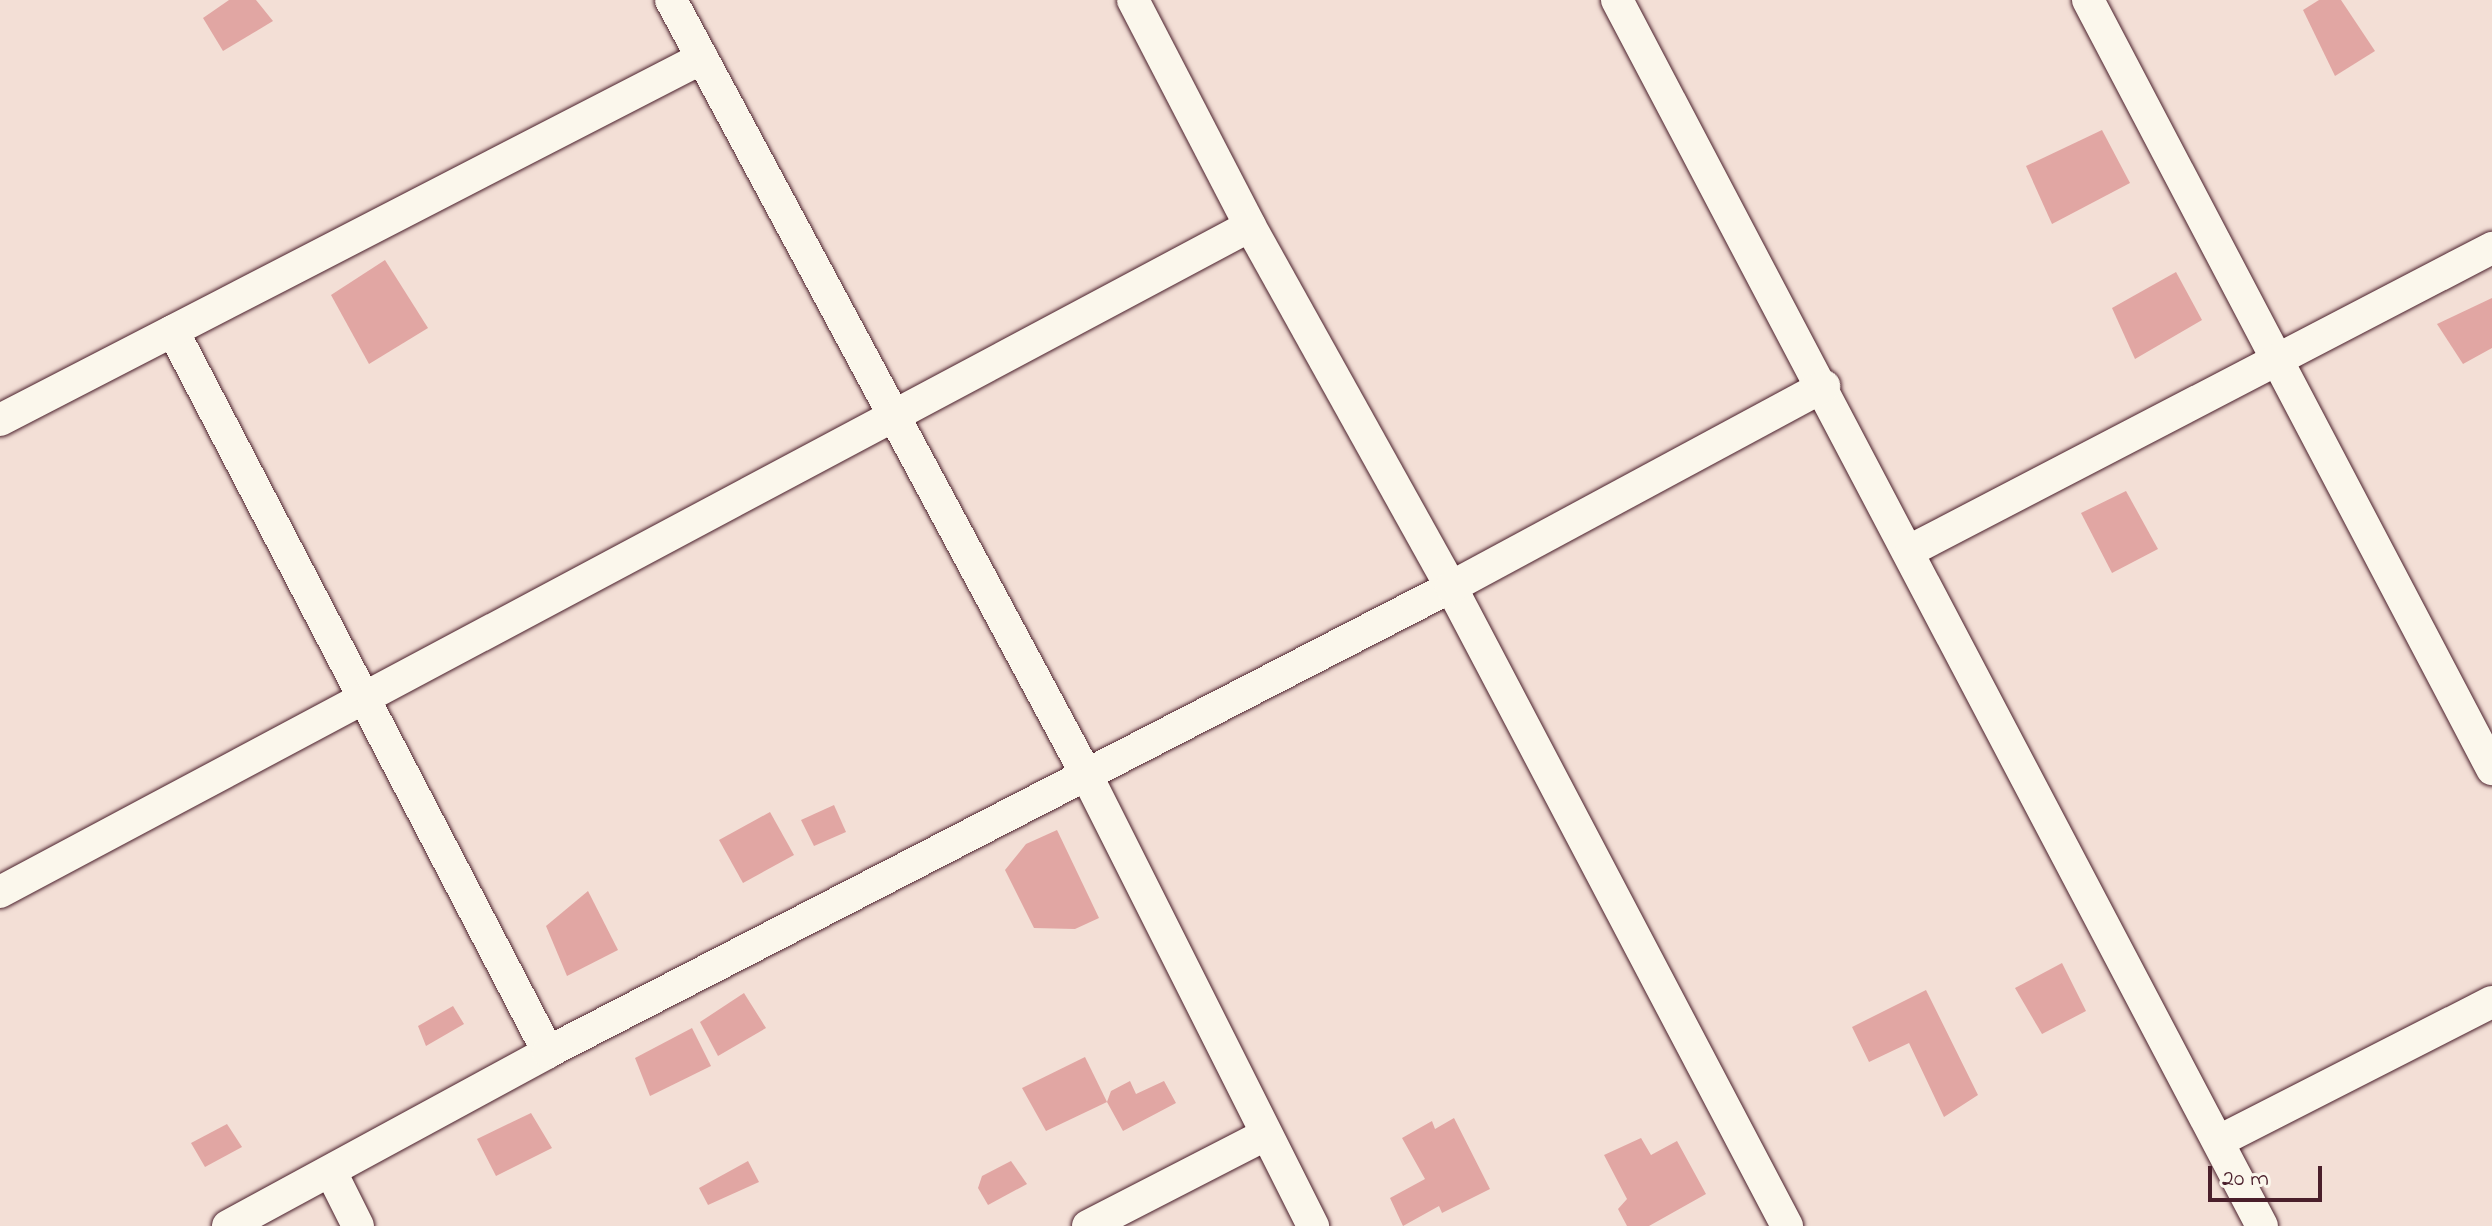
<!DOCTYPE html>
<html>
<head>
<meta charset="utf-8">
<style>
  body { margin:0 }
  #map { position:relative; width:2492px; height:1226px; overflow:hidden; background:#f3dfd6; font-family:"Indie Flower",sans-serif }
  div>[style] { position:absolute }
  .building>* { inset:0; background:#e1a6a3 }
  .roads { filter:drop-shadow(0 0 2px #4a1f2b) drop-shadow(0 0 2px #4a1f2b) }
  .minor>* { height:32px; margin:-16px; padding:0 16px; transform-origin:16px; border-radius:16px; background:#fbf7ec }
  span { translate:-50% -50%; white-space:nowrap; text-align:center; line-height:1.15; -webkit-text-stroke:6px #fbf7ec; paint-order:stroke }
  .scale { position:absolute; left:2208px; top:1166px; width:114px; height:36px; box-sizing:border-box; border:4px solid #4a1f2b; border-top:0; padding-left:10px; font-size:24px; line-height:28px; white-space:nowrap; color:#4a1f2b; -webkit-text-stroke:6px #fbf7ec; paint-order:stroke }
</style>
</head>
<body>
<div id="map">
  <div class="building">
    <div style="clip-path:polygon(229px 0,256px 0,273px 21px,223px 51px,203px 18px)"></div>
    <div style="clip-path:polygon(2319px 0,2341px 0,2375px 51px,2335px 76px,2303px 10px)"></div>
    <div style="clip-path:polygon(2102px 130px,2130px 183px,2052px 224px,2026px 166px)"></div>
    <div style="clip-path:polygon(385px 260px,428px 328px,369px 364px,331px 295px)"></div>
    <div style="clip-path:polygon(2176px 272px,2202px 320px,2135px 359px,2112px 308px)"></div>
    <div style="clip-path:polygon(2492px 298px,2492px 348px,2463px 364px,2437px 324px)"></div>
    <div style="clip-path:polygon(2126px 491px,2158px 549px,2112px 573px,2081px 513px)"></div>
    <div style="clip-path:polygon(834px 805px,846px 832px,814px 846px,801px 820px)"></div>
    <div style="clip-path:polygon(770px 812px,794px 855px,743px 883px,719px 840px)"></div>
    <div style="clip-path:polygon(1057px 830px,1099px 918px,1075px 929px,1034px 928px,1005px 870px,1026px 844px)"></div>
    <div style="clip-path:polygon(588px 891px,618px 950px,567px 976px,546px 926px)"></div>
    <div style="clip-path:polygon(2062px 963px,2086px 1011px,2042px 1034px,2015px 988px)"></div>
    <div style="clip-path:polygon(1926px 990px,1978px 1095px,1944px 1117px,1909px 1043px,1869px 1062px,1852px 1027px)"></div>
    <div style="clip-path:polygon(744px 993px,766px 1028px,718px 1056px,700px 1022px)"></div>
    <div style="clip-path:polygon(453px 1006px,464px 1024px,426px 1046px,418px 1026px)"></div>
    <div style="clip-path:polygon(692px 1028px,711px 1066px,650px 1096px,635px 1058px)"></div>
    <div style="clip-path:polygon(1085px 1057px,1107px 1102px,1046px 1131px,1022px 1088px)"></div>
    <div style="clip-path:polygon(1130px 1081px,1136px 1094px,1164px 1081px,1176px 1103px,1123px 1131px,1107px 1102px,1111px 1091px)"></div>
    <div style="clip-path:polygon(531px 1113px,552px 1148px,496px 1176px,477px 1139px)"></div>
    <div style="clip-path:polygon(1454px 1118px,1490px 1189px,1442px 1213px,1439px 1206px,1403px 1226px,1390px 1198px,1425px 1179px,1402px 1138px,1432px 1121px,1435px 1129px)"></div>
    <div style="clip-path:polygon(227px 1124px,242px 1147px,205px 1167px,191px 1143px)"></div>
    <div style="clip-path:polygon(1641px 1138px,1651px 1155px,1677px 1141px,1706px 1194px,1649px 1226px,1627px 1226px,1618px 1209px,1627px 1199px,1604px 1155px)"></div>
    <div style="clip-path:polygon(748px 1161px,759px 1182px,708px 1205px,699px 1188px)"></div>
    <div style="clip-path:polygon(1011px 1161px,1027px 1184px,988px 1205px,978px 1188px,982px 1176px)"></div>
  </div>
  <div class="roads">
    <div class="minor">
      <div style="left:671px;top:0;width:878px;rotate:61.8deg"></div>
      <div style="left:1086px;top:774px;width:506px;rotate:63.33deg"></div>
      <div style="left:1133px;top:0;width:254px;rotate:62.6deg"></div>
      <div style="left:1250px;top:226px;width:413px;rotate:60.9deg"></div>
      <div style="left:1451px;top:587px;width:722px;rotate:62.26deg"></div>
      <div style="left:1617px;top:0;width:1385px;rotate:62.25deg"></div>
      <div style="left:2088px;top:0;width:869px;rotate:62.28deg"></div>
      <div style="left:173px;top:331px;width:813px;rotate:62.52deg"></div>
      <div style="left:0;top:420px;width:790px;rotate:-27.28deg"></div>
      <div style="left:1911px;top:550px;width:655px;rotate:-27.47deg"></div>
      <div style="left:0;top:892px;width:1416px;rotate:-28.05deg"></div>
      <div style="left:2219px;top:1141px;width:306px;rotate:-27deg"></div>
      <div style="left:331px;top:1172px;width:60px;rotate:63.4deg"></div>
      <div style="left:228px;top:1226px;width:364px;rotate:-28.5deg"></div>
      <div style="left:548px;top:1052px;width:1016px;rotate:-27.25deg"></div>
      <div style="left:1451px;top:587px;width:424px;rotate:-28.3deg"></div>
      <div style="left:1088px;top:1226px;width:199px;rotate:-27.2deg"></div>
    </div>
  </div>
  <div class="scale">20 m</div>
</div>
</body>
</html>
